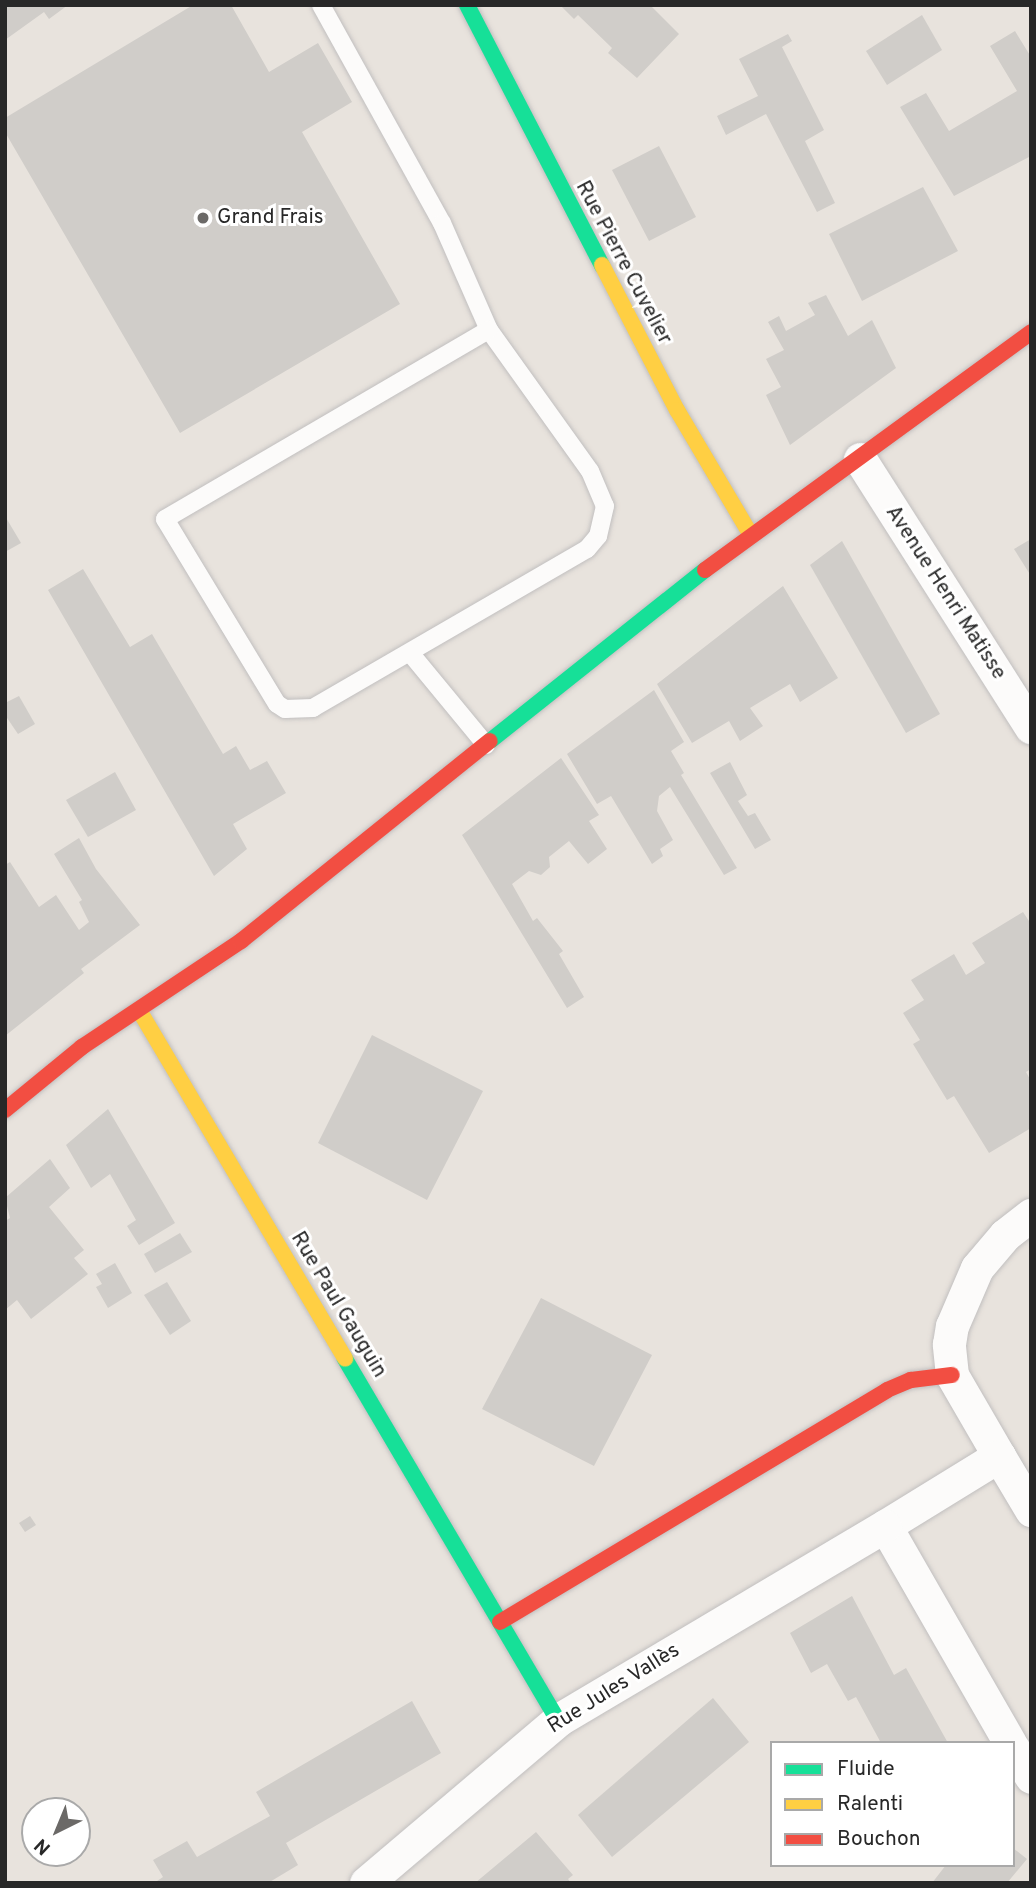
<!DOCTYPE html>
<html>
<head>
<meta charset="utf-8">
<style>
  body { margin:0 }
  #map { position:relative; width:1036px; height:1888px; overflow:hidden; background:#e8e3dd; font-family:Overpass,sans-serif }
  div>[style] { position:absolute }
  .building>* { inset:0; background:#d0cdc9 }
  .roads { filter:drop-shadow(0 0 2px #c1bfbf) drop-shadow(0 0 2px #c1bfbf) }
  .lane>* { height:18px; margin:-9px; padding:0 9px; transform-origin:9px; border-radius:9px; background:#fcfbfa }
  .street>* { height:33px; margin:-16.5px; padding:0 16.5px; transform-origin:16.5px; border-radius:16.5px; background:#fcfbfa }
  .fast>* { height:16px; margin:-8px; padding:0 8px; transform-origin:8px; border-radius:8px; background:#16e098 }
  .slow>* { height:16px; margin:-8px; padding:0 8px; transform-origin:8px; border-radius:8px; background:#ffcf43 }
  .jam>* { height:16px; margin:-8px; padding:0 8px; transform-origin:8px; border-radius:8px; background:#f24e42 }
  .dots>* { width:19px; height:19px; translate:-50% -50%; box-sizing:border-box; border:4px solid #fff; border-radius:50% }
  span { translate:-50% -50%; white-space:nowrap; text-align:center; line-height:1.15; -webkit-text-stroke:6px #fff; paint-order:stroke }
  .poi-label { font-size:21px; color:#282828 }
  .left { translate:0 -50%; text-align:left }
  .street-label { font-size:21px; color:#282828 }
  .frame { position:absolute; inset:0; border:7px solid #282828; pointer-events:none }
  .legend { position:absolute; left:770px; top:1741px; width:245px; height:126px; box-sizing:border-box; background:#fff; border:2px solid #a9a9a9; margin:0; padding:9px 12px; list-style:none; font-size:21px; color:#282828 }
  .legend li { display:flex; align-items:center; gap:14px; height:35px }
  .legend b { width:35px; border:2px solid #a9a9a9 }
  .north { position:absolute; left:21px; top:1797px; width:70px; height:70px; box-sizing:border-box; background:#fff; border:2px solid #a9a9a9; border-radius:50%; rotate:223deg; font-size:19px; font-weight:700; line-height:28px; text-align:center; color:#282828 }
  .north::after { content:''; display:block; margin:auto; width:24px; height:32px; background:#6b6967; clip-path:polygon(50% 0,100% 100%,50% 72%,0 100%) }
</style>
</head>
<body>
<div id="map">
  <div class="building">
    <div style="clip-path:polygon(5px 5px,68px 5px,49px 19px,44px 12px,5px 40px)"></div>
    <div style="clip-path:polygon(193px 5px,231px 5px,269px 72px,318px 43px,352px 102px,302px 132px,400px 304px,180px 433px,5px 132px,5px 118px)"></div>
    <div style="clip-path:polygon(560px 5px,650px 5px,679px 34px,637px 78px,608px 53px,612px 48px,578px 15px,574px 19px)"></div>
    <div style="clip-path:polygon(922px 15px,942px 50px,887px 85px,866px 51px)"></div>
    <div style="clip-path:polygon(1015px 31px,1031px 57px,1031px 156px,954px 196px,900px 107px,926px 93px,949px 131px,1017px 91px,990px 46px)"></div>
    <div style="clip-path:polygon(788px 34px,792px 41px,782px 47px,824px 130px,805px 141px,835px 203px,817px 212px,766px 114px,726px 135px,717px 116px,758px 96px,739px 59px)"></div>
    <div style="clip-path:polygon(659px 146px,696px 217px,649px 241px,612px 170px)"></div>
    <div style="clip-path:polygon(923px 187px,958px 251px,862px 301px,829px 234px)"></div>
    <div style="clip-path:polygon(826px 295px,848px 336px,872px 320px,896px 368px,790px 445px,766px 395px,781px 387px,766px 359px,784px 350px,768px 322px,779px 316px,786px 331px,815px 315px,808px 303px)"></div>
    <div style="clip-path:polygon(5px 516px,21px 543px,5px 552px)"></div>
    <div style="clip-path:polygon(1031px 539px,1031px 576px,1014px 549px)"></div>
    <div style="clip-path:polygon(842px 541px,940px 714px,906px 733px,810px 565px)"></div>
    <div style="clip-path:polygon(83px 569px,130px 647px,152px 634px,223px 754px,236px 746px,250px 770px,267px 761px,286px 793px,233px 824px,247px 849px,214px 876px,48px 590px)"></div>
    <div style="clip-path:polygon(783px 586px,838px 678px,800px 702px,790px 684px,750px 708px,763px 726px,740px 741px,729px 721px,692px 743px,657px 684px)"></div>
    <div style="clip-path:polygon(654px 690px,684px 742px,671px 751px,684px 773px,681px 775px,737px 868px,724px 875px,670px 787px,659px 796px,657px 811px,673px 840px,660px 849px,663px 856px,652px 864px,611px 796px,597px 804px,567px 754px)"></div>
    <div style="clip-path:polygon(19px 696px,35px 724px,18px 734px,5px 715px,5px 703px)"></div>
    <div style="clip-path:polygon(561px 758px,599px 815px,589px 821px,607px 849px,588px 864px,569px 841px,549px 857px,550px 867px,541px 875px,529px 871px,512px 884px,533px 921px,537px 918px,563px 951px,559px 954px,584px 997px,567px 1008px,462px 835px)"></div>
    <div style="clip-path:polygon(730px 762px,747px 795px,738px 801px,748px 816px,755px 813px,771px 840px,755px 849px,710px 773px)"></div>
    <div style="clip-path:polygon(115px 772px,136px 810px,88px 837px,66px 800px)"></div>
    <div style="clip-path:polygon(79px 838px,96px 869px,140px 925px,81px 969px,84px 973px,5px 1036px,5px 865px,10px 862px,39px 907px,56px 895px,79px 930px,89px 922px,79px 902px,82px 900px,54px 854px)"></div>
    <div style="clip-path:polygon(1023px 912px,1031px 924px,1031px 1069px,1026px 1072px,1031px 1081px,1031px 1128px,989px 1153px,954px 1096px,947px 1100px,913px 1044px,920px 1040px,903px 1013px,924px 1000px,911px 980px,954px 954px,966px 975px,985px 963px,972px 943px)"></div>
    <div style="clip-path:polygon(372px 1035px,483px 1091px,427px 1200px,318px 1143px)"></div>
    <div style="clip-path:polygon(108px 1109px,175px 1223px,139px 1245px,127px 1226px,136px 1220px,110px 1174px,91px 1188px,66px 1145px)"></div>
    <div style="clip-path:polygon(50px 1159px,70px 1188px,49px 1207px,84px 1250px,74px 1258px,88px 1274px,31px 1319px,17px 1300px,5px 1310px,5px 1221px,10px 1218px,5px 1198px)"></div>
    <div style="clip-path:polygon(180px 1233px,192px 1252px,155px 1273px,144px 1254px)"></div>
    <div style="clip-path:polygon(115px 1263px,132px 1293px,108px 1308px,96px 1287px,102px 1284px,96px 1274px)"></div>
    <div style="clip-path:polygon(167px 1282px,191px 1321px,170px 1335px,144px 1295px)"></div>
    <div style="clip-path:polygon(541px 1298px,652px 1355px,594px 1466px,482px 1409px)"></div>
    <div style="clip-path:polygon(30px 1516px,36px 1525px,25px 1532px,19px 1523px)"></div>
    <div style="clip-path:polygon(852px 1596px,894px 1675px,906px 1668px,948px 1743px,881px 1743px,856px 1697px,848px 1701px,827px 1664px,811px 1673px,790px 1633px)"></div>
    <div style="clip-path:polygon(713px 1698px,749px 1742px,612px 1857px,578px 1815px)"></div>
    <div style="clip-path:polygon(412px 1701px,441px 1753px,286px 1843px,298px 1865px,268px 1883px,154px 1883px,163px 1877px,153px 1860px,187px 1841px,197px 1857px,270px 1816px,256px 1792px)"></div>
    <div style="clip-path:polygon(536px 1832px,573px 1875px,568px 1879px,571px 1883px,475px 1883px)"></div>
    <div style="clip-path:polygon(1013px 1848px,1027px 1859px,1007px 1883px,932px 1883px,946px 1865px,1013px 1865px)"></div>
  </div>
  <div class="roads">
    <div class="lane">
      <div style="left:321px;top:5px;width:249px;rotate:61deg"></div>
      <div style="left:442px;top:223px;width:117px;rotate:66.3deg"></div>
      <div style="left:489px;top:330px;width:173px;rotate:54.4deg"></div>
      <div style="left:590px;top:471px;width:38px;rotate:67deg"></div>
      <div style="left:605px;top:506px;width:31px;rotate:103deg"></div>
      <div style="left:598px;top:536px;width:17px;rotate:130deg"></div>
      <div style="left:587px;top:549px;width:317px;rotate:149.9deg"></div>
      <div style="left:313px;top:708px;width:28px;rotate:178deg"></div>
      <div style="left:285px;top:709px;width:9px;rotate:-148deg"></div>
      <div style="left:277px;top:704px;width:216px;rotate:-121.2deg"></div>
      <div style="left:165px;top:519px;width:375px;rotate:-30.3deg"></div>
      <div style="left:411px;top:654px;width:118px;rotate:50.5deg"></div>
    </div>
    <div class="street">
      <div style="left:860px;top:459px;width:318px;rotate:57.5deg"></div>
      <div style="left:999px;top:1456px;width:94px;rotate:-120.1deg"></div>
      <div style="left:952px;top:1375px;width:31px;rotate:-96deg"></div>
      <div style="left:949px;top:1344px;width:18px;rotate:-81deg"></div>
      <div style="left:952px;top:1326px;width:63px;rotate:-66.7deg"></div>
      <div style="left:977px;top:1268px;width:43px;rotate:-49.7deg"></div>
      <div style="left:1005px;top:1235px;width:33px;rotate:-38deg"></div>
      <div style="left:1010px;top:1743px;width:250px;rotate:-119.9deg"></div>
      <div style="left:885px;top:1526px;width:134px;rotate:-31.6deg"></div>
      <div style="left:999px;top:1456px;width:63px;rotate:59.3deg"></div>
      <div style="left:1013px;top:1748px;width:34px;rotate:58deg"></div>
      <div style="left:366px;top:1883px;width:252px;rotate:-40.3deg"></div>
      <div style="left:558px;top:1720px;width:380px;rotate:-30.7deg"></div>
    </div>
    <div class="fast">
      <div style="left:467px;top:5px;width:293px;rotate:62.6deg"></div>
      <div style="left:490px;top:741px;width:275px;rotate:-38.5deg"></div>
      <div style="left:345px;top:1359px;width:419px;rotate:59.5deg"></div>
    </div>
    <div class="slow">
      <div style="left:602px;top:265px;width:163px;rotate:62.7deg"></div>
      <div style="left:677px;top:410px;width:145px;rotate:59.4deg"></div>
      <div style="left:139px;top:1010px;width:405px;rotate:59.4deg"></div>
    </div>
    <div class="jam">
      <div style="left:705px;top:570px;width:404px;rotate:-36.1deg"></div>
      <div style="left:5px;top:1110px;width:99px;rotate:-39.3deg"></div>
      <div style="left:82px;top:1047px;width:191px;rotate:-33.7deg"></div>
      <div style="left:241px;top:941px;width:319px;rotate:-38.8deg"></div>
      <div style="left:500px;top:1622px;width:451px;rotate:-30.9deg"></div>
      <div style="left:887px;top:1390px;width:26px;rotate:-23deg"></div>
      <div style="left:911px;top:1380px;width:41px;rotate:-7deg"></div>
    </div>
  </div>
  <div class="dots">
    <div style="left:203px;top:218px;background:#6b6967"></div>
  </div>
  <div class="poi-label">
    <span class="left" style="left:217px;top:218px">Grand Frais</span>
  </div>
  <div class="street-label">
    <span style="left:623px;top:263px;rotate:62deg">Rue Pierre Cuvelier</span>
    <span style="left:945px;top:593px;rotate:57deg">Avenue Henri Matisse</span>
    <span style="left:338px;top:1305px;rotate:59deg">Rue Paul Gauguin</span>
    <span style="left:614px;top:1689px;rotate:-32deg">Rue Jules Vallès</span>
  </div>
  <div class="frame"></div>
  <ul class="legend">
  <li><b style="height:9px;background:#16e098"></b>Fluide</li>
  <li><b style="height:9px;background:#ffcf43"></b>Ralenti</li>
  <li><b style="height:9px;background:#f24e42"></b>Bouchon</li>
  </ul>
  <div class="north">N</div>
</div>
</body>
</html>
